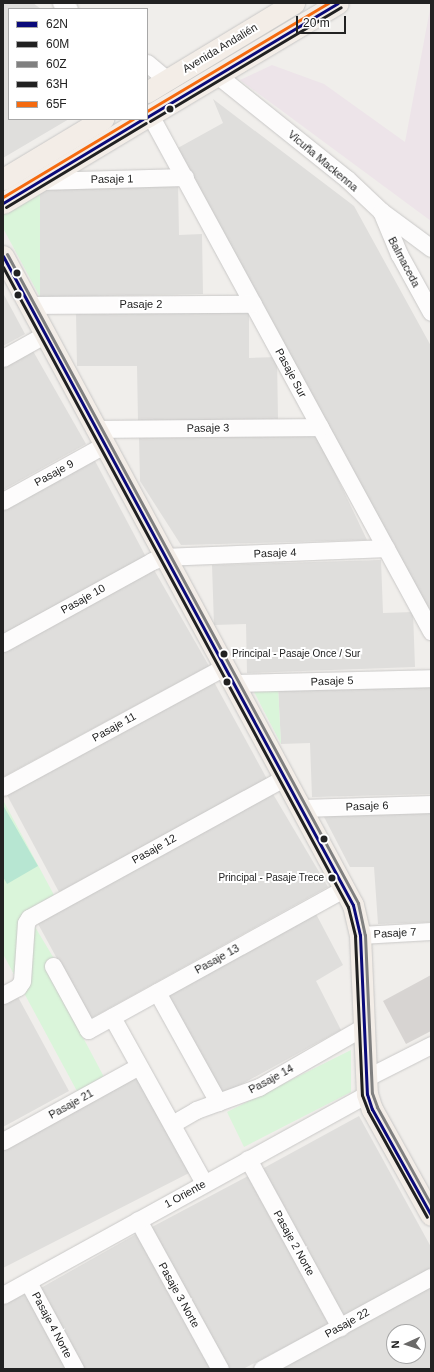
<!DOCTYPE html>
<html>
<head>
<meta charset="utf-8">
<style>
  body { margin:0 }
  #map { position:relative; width:434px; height:1372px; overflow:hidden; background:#f0eeeb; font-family:Helvetica,sans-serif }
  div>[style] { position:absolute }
  .residential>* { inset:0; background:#dfdedc }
  .industrial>* { inset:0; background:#ede4e9 }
  .park>* { inset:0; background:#daf5da }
  .pitch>* { inset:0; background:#b7e6d2 }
  .building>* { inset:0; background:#d7d4d2 }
  .roads { filter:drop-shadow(0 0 1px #c9c8c7) drop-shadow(0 0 1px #c9c8c7) }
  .minor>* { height:17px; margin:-8.5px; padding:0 8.5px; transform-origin:8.5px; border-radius:8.5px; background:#fdfcfc }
  .major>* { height:21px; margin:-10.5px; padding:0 10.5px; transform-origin:10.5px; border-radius:10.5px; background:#f3ede7 }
  .bus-1>* { height:3px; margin:-1.5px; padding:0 1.5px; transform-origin:1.5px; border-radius:1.5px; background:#0a0a7a }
  .bus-2>* { height:3px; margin:-1.5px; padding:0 1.5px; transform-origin:1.5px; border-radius:1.5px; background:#212121 }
  .bus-3>* { height:3px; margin:-1.5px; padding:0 1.5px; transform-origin:1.5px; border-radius:1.5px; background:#808080 }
  .bus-4>* { height:3px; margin:-1.5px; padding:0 1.5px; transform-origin:1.5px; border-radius:1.5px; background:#212121 }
  .bus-5>* { height:3px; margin:-1.5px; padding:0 1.5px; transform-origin:1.5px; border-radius:1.5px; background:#f56a0f }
  .dots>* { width:11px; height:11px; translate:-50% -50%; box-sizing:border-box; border:2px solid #fff; border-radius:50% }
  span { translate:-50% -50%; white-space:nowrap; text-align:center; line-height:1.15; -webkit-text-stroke:4px #fff; paint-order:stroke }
  .bus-label { font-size:10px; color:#222 }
  .left { translate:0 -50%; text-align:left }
  .right { translate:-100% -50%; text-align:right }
  .street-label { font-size:11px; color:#222 }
  .frame { position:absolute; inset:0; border:4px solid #222; pointer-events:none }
  .legend { position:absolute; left:8px; top:8px; width:140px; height:112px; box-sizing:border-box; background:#fff; border:1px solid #a7a7a7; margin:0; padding:5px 7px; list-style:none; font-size:12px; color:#222 }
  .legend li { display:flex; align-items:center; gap:8px; height:20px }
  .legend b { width:20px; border:1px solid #a7a7a7 }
  .north { position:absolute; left:386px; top:1324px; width:40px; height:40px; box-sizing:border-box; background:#fff; border:1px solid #a7a7a7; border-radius:50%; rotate:267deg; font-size:11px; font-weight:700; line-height:16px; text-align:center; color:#222 }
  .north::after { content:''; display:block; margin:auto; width:14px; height:18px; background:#6a6968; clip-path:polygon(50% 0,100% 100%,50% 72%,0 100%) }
  .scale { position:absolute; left:296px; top:16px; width:50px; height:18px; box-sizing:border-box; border:2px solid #222; border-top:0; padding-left:5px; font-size:12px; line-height:14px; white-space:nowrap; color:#222; -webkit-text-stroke:3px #fff; paint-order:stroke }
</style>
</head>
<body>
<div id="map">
  <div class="residential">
    <div style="clip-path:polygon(3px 3px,33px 3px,41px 9px,9px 9px,9px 119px,69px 119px,3px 158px)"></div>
    <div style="clip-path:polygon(213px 99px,354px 206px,431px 346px,431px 621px,176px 149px,223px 123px)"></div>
    <div style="clip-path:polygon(178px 182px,179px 235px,202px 234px,203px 294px,40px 297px,40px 188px)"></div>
    <div style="clip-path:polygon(3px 293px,25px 334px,3px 346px)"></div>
    <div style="clip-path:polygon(249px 311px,249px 358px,277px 357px,278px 419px,138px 421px,137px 366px,77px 366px,76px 313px)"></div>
    <div style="clip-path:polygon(33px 351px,86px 444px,3px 490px,3px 367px)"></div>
    <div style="clip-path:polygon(317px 435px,367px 540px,181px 545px,140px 481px,139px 437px)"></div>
    <div style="clip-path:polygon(94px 459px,146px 557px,3px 634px,3px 509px)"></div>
    <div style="clip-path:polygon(381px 560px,383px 613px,413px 612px,415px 667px,247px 673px,246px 624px,214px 625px,212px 565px)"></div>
    <div style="clip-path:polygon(153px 568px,209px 666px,3px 777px,3px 651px)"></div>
    <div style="clip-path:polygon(214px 682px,267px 779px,59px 892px,7px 795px)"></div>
    <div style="clip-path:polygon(431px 684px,431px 794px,312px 797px,310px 743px,281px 744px,278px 687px)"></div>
    <div style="clip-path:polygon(273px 794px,328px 887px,90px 1019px,37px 922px)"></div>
    <div style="clip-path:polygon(431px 811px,431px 922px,378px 924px,374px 867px,350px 867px,322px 813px)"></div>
    <div style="clip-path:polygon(316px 914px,343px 965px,316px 981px,341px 1030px,220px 1096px,166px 996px)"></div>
    <div style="clip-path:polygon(18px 997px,69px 1091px,3px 1127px,3px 1005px)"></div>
    <div style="clip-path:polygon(138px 1074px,191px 1172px,3px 1268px,3px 1148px)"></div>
    <div style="clip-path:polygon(359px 1116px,431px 1247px,431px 1269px,343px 1318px,262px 1169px)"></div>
    <div style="clip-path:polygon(250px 1175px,329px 1324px,243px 1369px,228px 1369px,150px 1228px)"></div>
    <div style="clip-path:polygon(138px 1233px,212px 1369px,83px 1369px,39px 1289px)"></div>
    <div style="clip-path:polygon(evenodd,431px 1287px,431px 1369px,280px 1369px,431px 1287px,394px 1332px,418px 1332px,418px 1356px,394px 1356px,394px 1332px)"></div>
    <div style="clip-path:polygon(27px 1292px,67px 1369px,3px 1369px,3px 1305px)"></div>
  </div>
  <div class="industrial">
    <div style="clip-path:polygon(431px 4px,431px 221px,240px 80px,272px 65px,324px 84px,405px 142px)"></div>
  </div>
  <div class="park">
    <div style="clip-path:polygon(40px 188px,40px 297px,3px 228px,3px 212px)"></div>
    <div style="clip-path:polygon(278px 687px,281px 744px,252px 688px)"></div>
    <div style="clip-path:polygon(3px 800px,54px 895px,26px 912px,91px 1020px,78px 1028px,104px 1077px,78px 1093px,3px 954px)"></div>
    <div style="clip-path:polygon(351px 1050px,351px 1092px,244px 1147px,227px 1112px)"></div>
  </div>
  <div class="pitch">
    <div style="clip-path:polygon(3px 805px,38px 866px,7px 884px,3px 877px)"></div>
  </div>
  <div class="building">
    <div style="clip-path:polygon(431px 975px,431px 1031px,406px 1044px,383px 1001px)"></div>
  </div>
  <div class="roads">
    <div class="minor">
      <div style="left:61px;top:3px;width:10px;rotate:37deg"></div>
      <div style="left:147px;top:63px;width:26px;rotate:40deg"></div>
      <div style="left:216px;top:74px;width:168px;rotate:38.7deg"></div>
      <div style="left:347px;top:179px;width:47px;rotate:43.3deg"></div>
      <div style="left:381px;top:211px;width:62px;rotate:36.5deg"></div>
      <div style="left:150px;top:115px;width:588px;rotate:61.43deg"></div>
      <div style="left:40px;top:181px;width:145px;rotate:-1.6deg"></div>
      <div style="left:381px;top:211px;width:47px;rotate:67.3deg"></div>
      <div style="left:399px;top:254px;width:66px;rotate:61.1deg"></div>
      <div style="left:28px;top:305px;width:225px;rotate:-0.3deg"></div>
      <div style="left:3px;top:358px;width:47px;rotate:-29.3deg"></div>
      <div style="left:95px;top:429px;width:225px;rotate:-0.5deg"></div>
      <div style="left:3px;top:501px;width:115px;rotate:-29deg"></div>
      <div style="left:3px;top:643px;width:170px;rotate:-28.8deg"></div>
      <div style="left:152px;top:561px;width:13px;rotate:-18deg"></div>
      <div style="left:164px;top:557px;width:222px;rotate:-2.3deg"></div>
      <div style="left:233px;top:683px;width:198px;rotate:-1.4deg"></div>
      <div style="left:3px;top:787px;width:251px;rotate:-28.5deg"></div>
      <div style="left:302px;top:808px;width:129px;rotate:-1.8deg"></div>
      <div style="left:360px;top:935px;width:71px;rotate:-3.2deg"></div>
      <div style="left:53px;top:966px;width:73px;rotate:61.3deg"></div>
      <div style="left:88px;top:1030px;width:294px;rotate:-28.9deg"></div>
      <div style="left:157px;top:992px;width:126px;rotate:61deg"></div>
      <div style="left:3px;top:995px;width:17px;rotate:-28deg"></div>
      <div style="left:18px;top:987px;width:7px;rotate:-56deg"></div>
      <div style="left:22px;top:981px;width:58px;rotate:-86.1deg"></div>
      <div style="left:26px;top:923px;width:6px;rotate:-59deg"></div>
      <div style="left:29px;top:918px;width:292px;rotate:-28.8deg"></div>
      <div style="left:112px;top:1017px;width:190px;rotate:61deg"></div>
      <div style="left:366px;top:1078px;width:73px;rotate:-26.9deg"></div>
      <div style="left:172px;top:1124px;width:28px;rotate:-30deg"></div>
      <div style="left:196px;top:1110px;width:67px;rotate:-20.1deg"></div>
      <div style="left:259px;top:1087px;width:122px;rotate:-29.9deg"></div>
      <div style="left:3px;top:1141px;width:155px;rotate:-28.9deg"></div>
      <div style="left:248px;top:1159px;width:192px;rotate:61.3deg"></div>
      <div style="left:138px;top:1220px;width:170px;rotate:61.2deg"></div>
      <div style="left:28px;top:1282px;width:99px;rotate:61.6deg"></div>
      <div style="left:3px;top:1295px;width:416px;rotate:-28.9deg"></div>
      <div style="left:262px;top:1369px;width:192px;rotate:-28.6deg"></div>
    </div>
    <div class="major">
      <div style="left:147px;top:92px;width:172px;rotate:-31.2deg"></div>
      <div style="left:147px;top:117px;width:222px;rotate:-30.8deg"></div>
      <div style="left:3px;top:179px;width:117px;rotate:-31deg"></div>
      <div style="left:3px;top:203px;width:163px;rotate:-31deg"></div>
      <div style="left:3px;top:256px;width:737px;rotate:61.66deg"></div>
      <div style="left:353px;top:905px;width:31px;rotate:77deg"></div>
      <div style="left:360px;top:935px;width:159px;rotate:87.5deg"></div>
      <div style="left:367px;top:1094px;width:16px;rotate:72deg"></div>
      <div style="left:372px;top:1109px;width:121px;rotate:60.9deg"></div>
    </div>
  </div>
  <div class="bus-1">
    <div style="left:147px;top:117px;width:222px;rotate:-30.8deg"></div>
    <div style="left:3px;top:203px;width:163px;rotate:-31deg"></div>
    <div style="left:3px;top:256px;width:737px;rotate:61.66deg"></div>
    <div style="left:353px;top:905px;width:31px;rotate:77deg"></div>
    <div style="left:360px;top:935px;width:159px;rotate:87.5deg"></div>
    <div style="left:367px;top:1094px;width:16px;rotate:72deg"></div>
    <div style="left:372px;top:1109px;width:121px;rotate:60.9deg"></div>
  </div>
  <div class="bus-2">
    <div style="left:3px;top:267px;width:727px;rotate:61.67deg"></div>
    <div style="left:348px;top:907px;width:30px;rotate:76deg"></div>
    <div style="left:355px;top:936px;width:159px;rotate:87.5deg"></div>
    <div style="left:362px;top:1095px;width:17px;rotate:69deg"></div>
    <div style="left:368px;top:1111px;width:121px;rotate:60.9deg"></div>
  </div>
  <div class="bus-3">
    <div style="left:7px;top:254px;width:738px;rotate:61.59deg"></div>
    <div style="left:358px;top:903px;width:33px;rotate:78deg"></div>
    <div style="left:365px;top:935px;width:158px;rotate:87.5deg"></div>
    <div style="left:372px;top:1093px;width:15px;rotate:70deg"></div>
    <div style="left:377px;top:1107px;width:112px;rotate:61.1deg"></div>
  </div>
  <div class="bus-4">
    <div style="left:150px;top:121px;width:222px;rotate:-30.8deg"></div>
    <div style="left:6px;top:207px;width:163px;rotate:-31deg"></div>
  </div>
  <div class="bus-5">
    <div style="left:147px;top:111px;width:211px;rotate:-30.8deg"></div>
    <div style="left:3px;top:197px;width:152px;rotate:-31deg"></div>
  </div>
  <div class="dots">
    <div style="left:170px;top:109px;background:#222"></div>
    <div style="left:17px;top:273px;background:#222"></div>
    <div style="left:18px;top:295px;background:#222"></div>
    <div style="left:224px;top:654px;background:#222"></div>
    <div style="left:227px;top:682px;background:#222"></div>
    <div style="left:324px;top:839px;background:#222"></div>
    <div style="left:332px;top:878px;background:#222"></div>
  </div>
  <div class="bus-label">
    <span class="left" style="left:232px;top:654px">Principal - Pasaje Once / Sur</span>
    <span class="right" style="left:324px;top:878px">Principal - Pasaje Trece</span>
  </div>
  <div class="street-label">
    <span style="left:220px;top:48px;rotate:-31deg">Avenida Andalién</span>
    <span style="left:323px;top:161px;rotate:40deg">Vicuña Mackenna</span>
    <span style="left:112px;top:179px;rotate:-1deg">Pasaje 1</span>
    <span style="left:404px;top:262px;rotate:62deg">Balmaceda</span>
    <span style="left:141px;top:304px">Pasaje 2</span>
    <span style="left:291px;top:373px;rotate:62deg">Pasaje Sur</span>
    <span style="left:208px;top:428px;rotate:-1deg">Pasaje 3</span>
    <span style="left:54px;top:473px;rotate:-29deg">Pasaje 9</span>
    <span style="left:275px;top:553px;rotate:-2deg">Pasaje 4</span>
    <span style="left:83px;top:599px;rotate:-29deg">Pasaje 10</span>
    <span style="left:332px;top:681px;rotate:-2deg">Pasaje 5</span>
    <span style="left:114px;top:727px;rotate:-29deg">Pasaje 11</span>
    <span style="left:367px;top:806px;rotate:-2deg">Pasaje 6</span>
    <span style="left:154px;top:849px;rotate:-29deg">Pasaje 12</span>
    <span style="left:395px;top:933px;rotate:-3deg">Pasaje 7</span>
    <span style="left:217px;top:959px;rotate:-29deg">Pasaje 13</span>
    <span style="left:271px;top:1079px;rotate:-28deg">Pasaje 14</span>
    <span style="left:71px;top:1104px;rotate:-29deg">Pasaje 21</span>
    <span style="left:185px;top:1194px;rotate:-29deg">1 Oriente</span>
    <span style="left:294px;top:1243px;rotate:61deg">Pasaje 2 Norte</span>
    <span style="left:179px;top:1295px;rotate:61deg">Pasaje 3 Norte</span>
    <span style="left:347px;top:1323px;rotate:-29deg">Pasaje 22</span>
    <span style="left:52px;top:1325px;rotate:62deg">Pasaje 4 Norte</span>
  </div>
  <div class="frame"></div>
  <ul class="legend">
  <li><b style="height:5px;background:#0a0a7a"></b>62N</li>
  <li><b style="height:5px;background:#212121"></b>60M</li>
  <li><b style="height:5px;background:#808080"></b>60Z</li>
  <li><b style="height:5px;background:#212121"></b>63H</li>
  <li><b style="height:5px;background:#f56a0f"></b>65F</li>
  </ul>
  <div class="north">N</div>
  <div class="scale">20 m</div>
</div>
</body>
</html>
